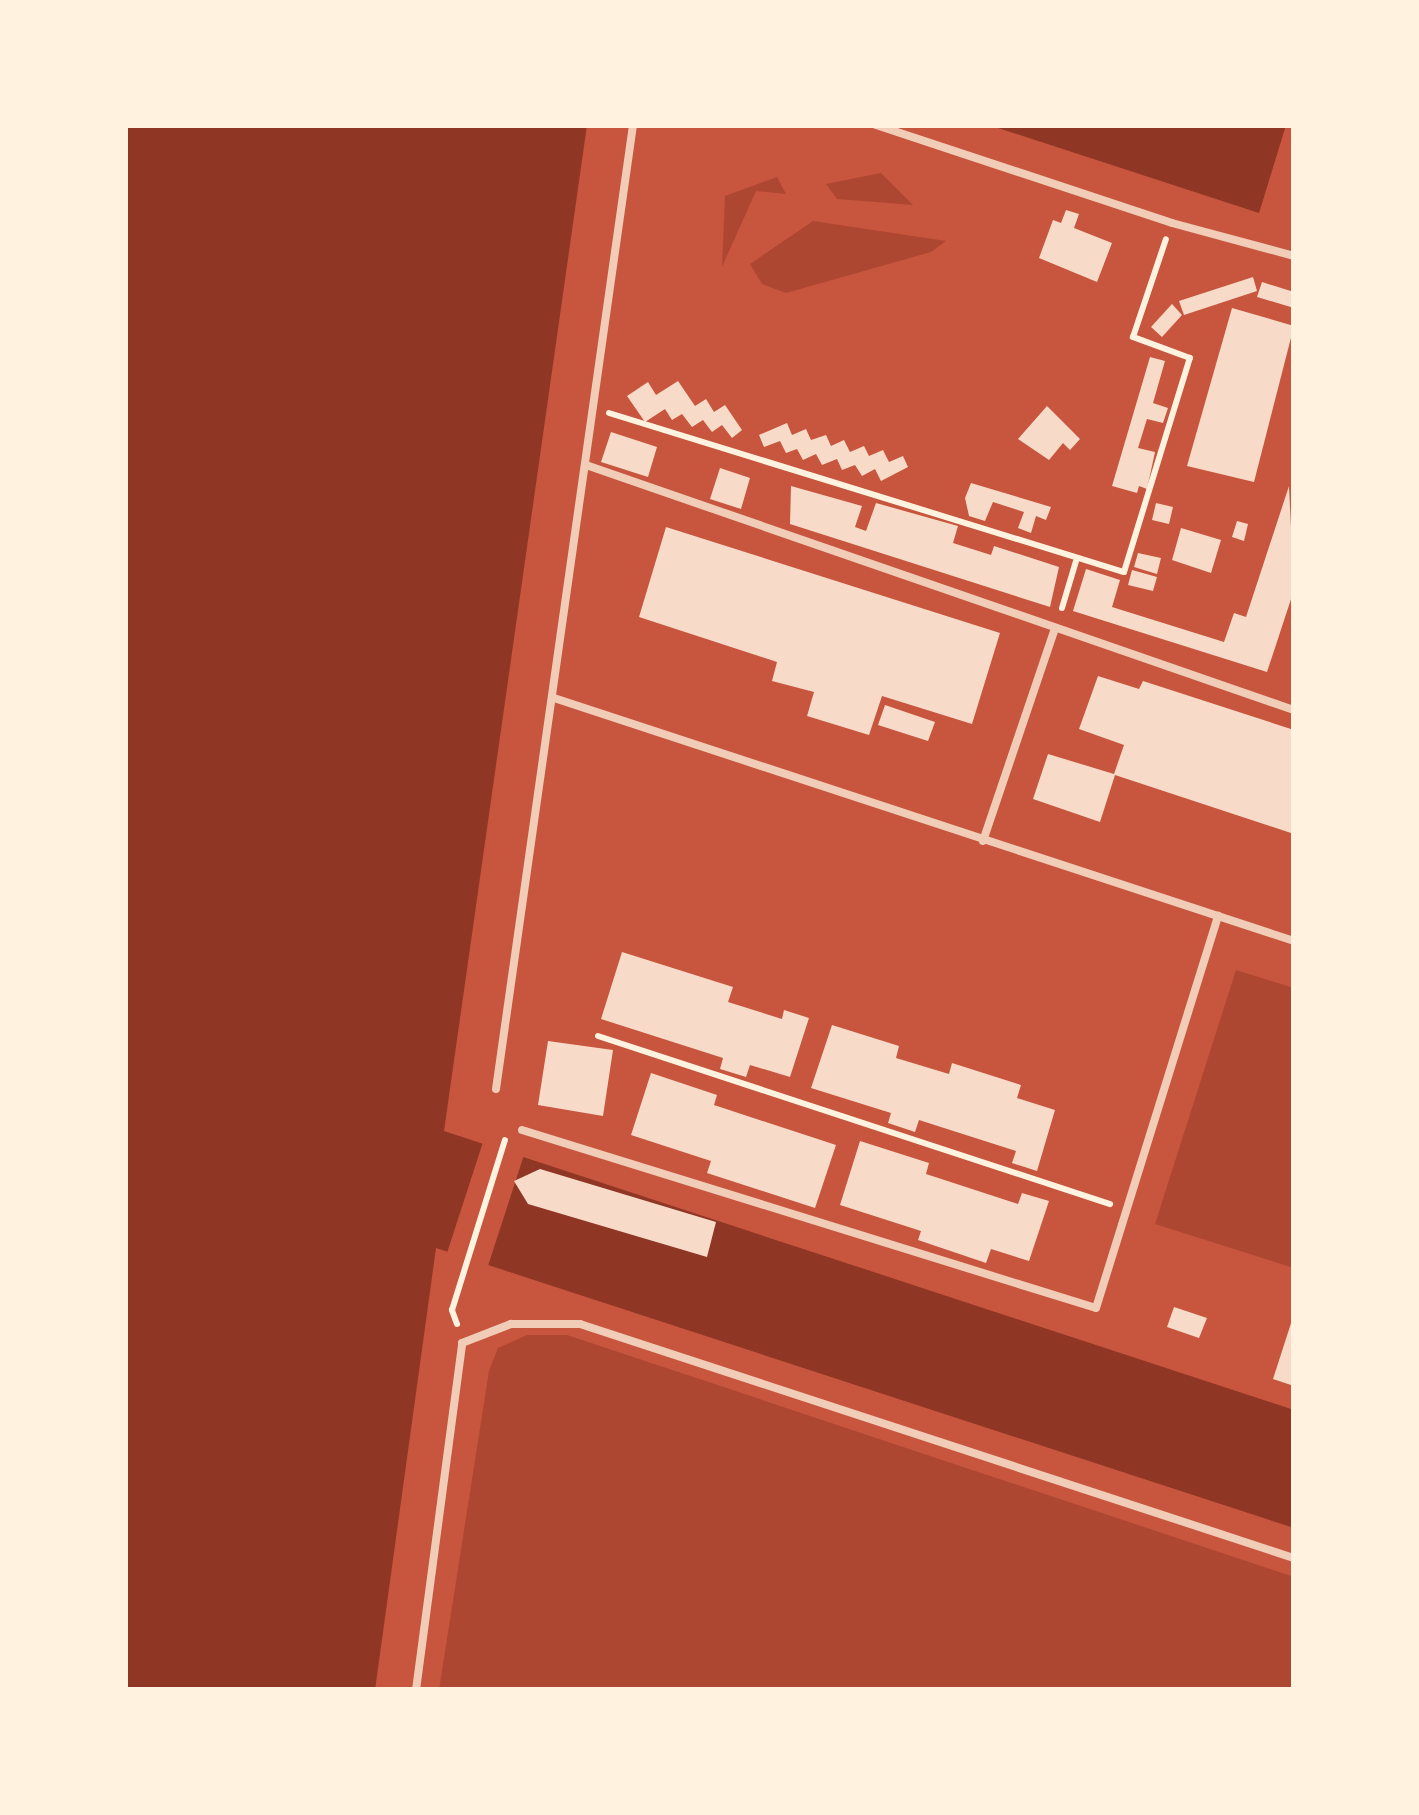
<!DOCTYPE html>
<html>
<head>
<meta charset="utf-8">
<style>
  body { margin:0 }
  #map { position:relative; width:1419px; height:1815px; overflow:hidden; background:#c8553d; font-family:Roboto,sans-serif }
  div>[style] { position:absolute }
  .green>* { inset:0; background:#ae4732 }
  .water>* { inset:0; background:#8f3625 }
  .pier>* { inset:0; background:#c8553d }
  .building>* { inset:0; background:#f7dbc8 }
  .path>* { height:6px; margin:-3px; padding:0 3px; transform-origin:3px; border-radius:3px; background:#fff3e0 }
  .service>* { height:8px; margin:-4px; padding:0 4px; transform-origin:4px; border-radius:4px; background:#f1ccb7 }
  span { translate:-50% -50%; white-space:nowrap; text-align:center; line-height:1.15; -webkit-text-stroke:10px #fff3e0; paint-order:stroke }
  .frame { position:absolute; inset:0; border:128px solid #fff3e0; pointer-events:none }
</style>
</head>
<body>
<div id="map">
  <div class="green">
    <div style="clip-path:polygon(881px 173px,913px 205px,837px 199px,826px 184px)"></div>
    <div style="clip-path:polygon(777px 177px,786px 194px,756px 191px,722px 267px,725px 196px)"></div>
    <div style="clip-path:polygon(813px 221px,946px 241px,931px 252px,786px 293px,762px 284px,750px 264px)"></div>
    <div style="clip-path:polygon(1236px 970px,1294px 988px,1294px 1268px,1155px 1224px)"></div>
    <div style="clip-path:polygon(527px 1335px,567px 1335px,1294px 1577px,1294px 1690px,439px 1690px,489px 1371px,498px 1348px)"></div>
  </div>
  <div class="water">
    <div style="clip-path:polygon(125px 125px,587px 125px,444px 1131px,1294px 1410px,1294px 1528px,436px 1248px,375px 1690px,125px 1690px)"></div>
    <div style="clip-path:polygon(989px 125px,1286px 125px,1259px 213px)"></div>
  </div>
  <div class="pier">
    <div style="clip-path:polygon(484px 1139px,525px 1152px,487px 1269px,446px 1256px)"></div>
  </div>
  <div class="building">
    <div style="clip-path:polygon(1066px 210px,1079px 214px,1074px 228px,1112px 243px,1097px 282px,1039px 258px,1053px 220px,1061px 223px)"></div>
    <div style="clip-path:polygon(1253px 277px,1257px 291px,1184px 315px,1179px 301px)"></div>
    <div style="clip-path:polygon(1262px 282px,1294px 292px,1294px 308px,1257px 297px)"></div>
    <div style="clip-path:polygon(1172px 304px,1182px 315px,1162px 337px,1151px 327px)"></div>
    <div style="clip-path:polygon(1232px 308px,1294px 326px,1254px 482px,1187px 466px)"></div>
    <div style="clip-path:polygon(1150px 357px,1165px 361px,1153px 403px,1168px 408px,1163px 423px,1147px 419px,1138px 448px,1155px 452px,1147px 489px,1139px 486px,1137px 493px,1112px 486px)"></div>
    <div style="clip-path:polygon(678px 381px,695px 406px,706px 399px,714px 412px,725px 405px,742px 430px,732px 438px,722px 425px,712px 432px,703px 420px,692px 427px,682px 414px,672px 420px,665px 409px,645px 422px,627px 396px,648px 382px,656px 395px)"></div>
    <div style="clip-path:polygon(1047px 406px,1080px 439px,1070px 450px,1063px 443px,1049px 460px,1018px 439px)"></div>
    <div style="clip-path:polygon(787px 423px,792px 435px,806px 429px,811px 440px,826px 435px,831px 446px,844px 440px,850px 452px,864px 446px,869px 456px,883px 450px,889px 462px,903px 456px,908px 467px,881px 481px,875px 469px,862px 476px,855px 465px,842px 470px,837px 459px,822px 465px,816px 454px,803px 460px,797px 449px,786px 453px,780px 441px,764px 447px,759px 435px)"></div>
    <div style="clip-path:polygon(611px 432px,657px 447px,648px 477px,601px 462px)"></div>
    <div style="clip-path:polygon(720px 468px,750px 478px,741px 509px,710px 499px)"></div>
    <div style="clip-path:polygon(971px 483px,1051px 507px,1046px 520px,1036px 516px,1031px 533px,1018px 528px,1024px 512px,993px 502px,985px 521px,969px 516px,965px 498px)"></div>
    <div style="clip-path:polygon(791px 486px,862px 506px,855px 527px,866px 531px,876px 503px,958px 526px,953px 543px,991px 555px,994px 546px,1059px 567px,1050px 607px,790px 524px)"></div>
    <div style="clip-path:polygon(1289px 486px,1294px 590px,1267px 672px,1073px 611px,1086px 569px,1120px 580px,1112px 607px,1224px 642px,1234px 613px,1246px 617px)"></div>
    <div style="clip-path:polygon(1156px 503px,1173px 507px,1169px 524px,1152px 520px)"></div>
    <div style="clip-path:polygon(1237px 521px,1248px 524px,1244px 541px,1232px 537px)"></div>
    <div style="clip-path:polygon(666px 527px,1000px 633px,972px 724px,882px 696px,869px 735px,807px 716px,814px 692px,772px 681px,777px 662px,639px 617px)"></div>
    <div style="clip-path:polygon(1181px 528px,1221px 540px,1211px 573px,1172px 560px)"></div>
    <div style="clip-path:polygon(1138px 553px,1161px 558px,1157px 574px,1134px 567px)"></div>
    <div style="clip-path:polygon(1132px 570px,1157px 577px,1153px 591px,1128px 585px)"></div>
    <div style="clip-path:polygon(1098px 676px,1139px 689px,1143px 681px,1294px 730px,1294px 834px,1115px 775px,1100px 822px,1033px 799px,1048px 754px,1114px 774px,1124px 745px,1079px 729px)"></div>
    <div style="clip-path:polygon(885px 705px,935px 722px,928px 741px,878px 725px)"></div>
    <div style="clip-path:polygon(622px 952px,733px 987px,728px 1002px,782px 1019px,784px 1010px,809px 1018px,790px 1077px,750px 1065px,746px 1077px,720px 1069px,723px 1058px,601px 1019px)"></div>
    <div style="clip-path:polygon(832px 1025px,899px 1046px,896px 1058px,949px 1074px,952px 1063px,1021px 1085px,1017px 1098px,1055px 1110px,1037px 1171px,1012px 1163px,1016px 1151px,919px 1120px,915px 1132px,888px 1123px,891px 1113px,811px 1088px)"></div>
    <div style="clip-path:polygon(548px 1041px,613px 1050px,603px 1116px,538px 1105px)"></div>
    <div style="clip-path:polygon(651px 1073px,717px 1095px,714px 1105px,836px 1145px,815px 1208px,707px 1173px,711px 1161px,631px 1135px)"></div>
    <div style="clip-path:polygon(860px 1141px,929px 1163px,926px 1174px,1018px 1204px,1022px 1193px,1049px 1201px,1029px 1261px,991px 1249px,986px 1263px,918px 1240px,921px 1231px,840px 1205px)"></div>
    <div style="clip-path:polygon(540px 1169px,716px 1222px,707px 1257px,528px 1204px,514px 1181px)"></div>
    <div style="clip-path:polygon(1174px 1307px,1207px 1318px,1199px 1338px,1167px 1327px)"></div>
    <div style="clip-path:polygon(1293px 1317px,1294px 1317px,1294px 1386px,1273px 1379px)"></div>
  </div>
  <div class="path">
    <div style="left:609px;top:413px;width:539px;rotate:17.16deg"></div>
    <div style="left:1124px;top:572px;width:224px;rotate:-72.9deg"></div>
    <div style="left:1190px;top:358px;width:61px;rotate:-159.8deg"></div>
    <div style="left:1133px;top:337px;width:103px;rotate:-71.4deg"></div>
    <div style="left:1062px;top:608px;width:49px;rotate:-73.4deg"></div>
    <div style="left:598px;top:1036px;width:539px;rotate:18.17deg"></div>
    <div style="left:457px;top:1324px;width:15px;rotate:-110deg"></div>
    <div style="left:452px;top:1310px;width:178px;rotate:-72.7deg"></div>
  </div>
  <div class="service">
    <div style="left:876px;top:125px;width:312px;rotate:18.3deg"></div>
    <div style="left:1172px;top:223px;width:126px;rotate:15.1deg"></div>
    <div style="left:586px;top:465px;width:749px;rotate:19.09deg"></div>
    <div style="left:554px;top:698px;width:779px;rotate:18.18deg"></div>
    <div style="left:983px;top:841px;width:225px;rotate:-71.3deg"></div>
    <div style="left:496px;top:1089px;width:974px;rotate:-81.91deg"></div>
    <div style="left:522px;top:1130px;width:601px;rotate:17.23deg"></div>
    <div style="left:1096px;top:1308px;width:411px;rotate:-72.7deg"></div>
    <div style="left:416px;top:1690px;width:350px;rotate:-82.4deg"></div>
    <div style="left:462px;top:1343px;width:53px;rotate:-21.2deg"></div>
    <div style="left:511px;top:1324px;width:69px"></div>
    <div style="left:580px;top:1324px;width:751px;rotate:18.15deg"></div>
  </div>
  <div class="frame"></div>
</div>
</body>
</html>
